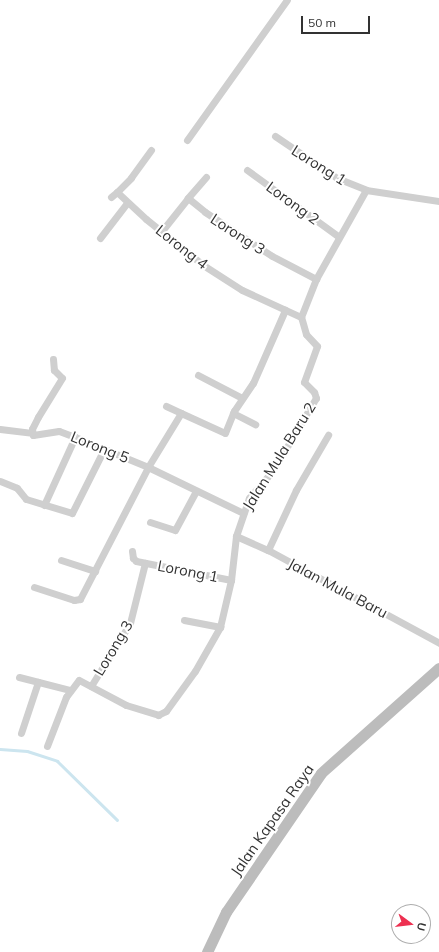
<!DOCTYPE html>
<html>
<head>
<meta charset="utf-8">
<style>
  body { margin:0 }
  #map { position:relative; width:439px; height:952px; overflow:hidden; background:#fff; font-family:Mulish,sans-serif }
  div>[style] { position:absolute }
  .stream>* { height:3px; margin:-1.5px; padding:0 1.5px; transform-origin:1.5px; border-radius:1.5px; background:#cce5ef }
  .street>* { height:7px; margin:-3.5px; padding:0 3.5px; transform-origin:3.5px; border-radius:3.5px; background:#cfcfcf }
  .secondary>* { height:11px; margin:-5.5px; padding:0 5.5px; transform-origin:5.5px; border-radius:5.5px; background:#bcbcbc }
  span { translate:-50% -50%; white-space:nowrap; text-align:center; line-height:1.15; -webkit-text-stroke:4px #fff; paint-order:stroke }
  .street-label { font-size:15px; color:#323232 }
  .north { position:absolute; left:391px; top:904px; width:40px; height:40px; box-sizing:border-box; background:#fff; border:1px solid #adadad; border-radius:50%; rotate:105deg; font-size:11px; font-weight:700; line-height:16px; text-align:center; color:#323232 }
  .north::after { content:''; display:block; margin:auto; width:14px; height:18px; background:#ed3051; clip-path:polygon(50% 0,100% 100%,50% 72%,0 100%) }
  .scale { position:absolute; left:301px; top:16px; width:69px; height:18px; box-sizing:border-box; border:2px solid #323232; border-top:0; padding-left:5px; font-size:12px; line-height:14px; white-space:nowrap; color:#323232; -webkit-text-stroke:3px #fff; paint-order:stroke }
</style>
</head>
<body>
<div id="map">
  <div class="stream">
    <div style="left:0;top:749px;width:27px;rotate:4deg"></div>
    <div style="left:27px;top:751px;width:32px;rotate:18deg"></div>
    <div style="left:57px;top:761px;width:84px;rotate:44.5deg"></div>
  </div>
  <div class="street">
    <div style="left:275px;top:136px;width:75px;rotate:34.1deg"></div>
    <div style="left:337px;top:178px;width:31px;rotate:22deg"></div>
    <div style="left:187px;top:140px;width:172px;rotate:-54.5deg"></div>
    <div style="left:151px;top:150px;width:34px;rotate:126deg"></div>
    <div style="left:131px;top:178px;width:20px;rotate:135deg"></div>
    <div style="left:117px;top:192px;width:40px;rotate:43deg"></div>
    <div style="left:146px;top:219px;width:73px;rotate:38.9deg"></div>
    <div style="left:203px;top:265px;width:46px;rotate:32.7deg"></div>
    <div style="left:242px;top:290px;width:65px;rotate:24.6deg"></div>
    <div style="left:247px;top:170px;width:112px;rotate:36deg"></div>
    <div style="left:206px;top:177px;width:28px;rotate:131deg"></div>
    <div style="left:188px;top:198px;width:22px;rotate:39deg"></div>
    <div style="left:205px;top:212px;width:80px;rotate:33.3deg"></div>
    <div style="left:272px;top:256px;width:50px;rotate:27.6deg"></div>
    <div style="left:111px;top:197px;width:8px;rotate:-40deg"></div>
    <div style="left:161px;top:232px;width:43px;rotate:-51.5deg"></div>
    <div style="left:100px;top:238px;width:44px;rotate:-52.4deg"></div>
    <div style="left:53px;top:359px;width:11px;rotate:85deg"></div>
    <div style="left:54px;top:370px;width:11px;rotate:45deg"></div>
    <div style="left:62px;top:378px;width:46px;rotate:121.6deg"></div>
    <div style="left:38px;top:417px;width:13px;rotate:117deg"></div>
    <div style="left:32px;top:429px;width:6px;rotate:81deg"></div>
    <div style="left:33px;top:435px;width:26px;rotate:-9deg"></div>
    <div style="left:59px;top:431px;width:17px;rotate:21deg"></div>
    <div style="left:75px;top:437px;width:79px;rotate:22.3deg"></div>
    <div style="left:148px;top:467px;width:106px;rotate:25.8deg"></div>
    <div style="left:198px;top:375px;width:50px;rotate:27.6deg"></div>
    <div style="left:166px;top:406px;width:17px;rotate:25deg"></div>
    <div style="left:233px;top:413px;width:25px;rotate:27deg"></div>
    <div style="left:0;top:429px;width:32px;rotate:7deg"></div>
    <div style="left:0;top:481px;width:18px;rotate:22deg"></div>
    <div style="left:17px;top:488px;width:14px;rotate:51deg"></div>
    <div style="left:26px;top:499px;width:48px;rotate:16.9deg"></div>
    <div style="left:72px;top:513px;width:72px;rotate:-63.4deg"></div>
    <div style="left:44px;top:505px;width:75px;rotate:-65.5deg"></div>
    <div style="left:150px;top:522px;width:26px;rotate:18deg"></div>
    <div style="left:175px;top:530px;width:44px;rotate:-61.7deg"></div>
    <div style="left:236px;top:536px;width:35px;rotate:24deg"></div>
    <div style="left:268px;top:550px;width:195px;rotate:28.5deg"></div>
    <div style="left:268px;top:550px;width:66px;rotate:-65deg"></div>
    <div style="left:296px;top:490px;width:64px;rotate:-59.8deg"></div>
    <div style="left:132px;top:551px;width:7px;rotate:82deg"></div>
    <div style="left:133px;top:558px;width:4px;rotate:45deg"></div>
    <div style="left:136px;top:561px;width:97px;rotate:11.3deg"></div>
    <div style="left:61px;top:560px;width:36px;rotate:18deg"></div>
    <div style="left:34px;top:587px;width:42px;rotate:18deg"></div>
    <div style="left:74px;top:600px;width:6px;rotate:-9deg"></div>
    <div style="left:80px;top:599px;width:148px;rotate:-62.7deg"></div>
    <div style="left:148px;top:467px;width:63px;rotate:-58.6deg"></div>
    <div style="left:181px;top:413px;width:48px;rotate:24.4deg"></div>
    <div style="left:225px;top:433px;width:24px;rotate:-68deg"></div>
    <div style="left:234px;top:411px;width:34px;rotate:-56deg"></div>
    <div style="left:253px;top:383px;width:80px;rotate:-66.3deg"></div>
    <div style="left:184px;top:620px;width:37px;rotate:11deg"></div>
    <div style="left:19px;top:677px;width:53px;rotate:14.3deg"></div>
    <div style="left:91px;top:686px;width:74px;rotate:-58.2deg"></div>
    <div style="left:130px;top:623px;width:62px;rotate:-76deg"></div>
    <div style="left:21px;top:733px;width:54px;rotate:-71.6deg"></div>
    <div style="left:47px;top:746px;width:53px;rotate:-68.8deg"></div>
    <div style="left:66px;top:697px;width:21px;rotate:-53deg"></div>
    <div style="left:79px;top:680px;width:53px;rotate:28deg"></div>
    <div style="left:126px;top:705px;width:34px;rotate:17deg"></div>
    <div style="left:158px;top:715px;width:9px;rotate:-27deg"></div>
    <div style="left:166px;top:711px;width:49px;rotate:-54.1deg"></div>
    <div style="left:195px;top:671px;width:51px;rotate:-60.4deg"></div>
    <div style="left:220px;top:627px;width:48px;rotate:-76.8deg"></div>
    <div style="left:231px;top:580px;width:44px;rotate:-83.5deg"></div>
    <div style="left:236px;top:536px;width:40px;rotate:-71.1deg"></div>
    <div style="left:249px;top:498px;width:35px;rotate:-49deg"></div>
    <div style="left:272px;top:472px;width:86px;rotate:-59.3deg"></div>
    <div style="left:316px;top:398px;width:6px;rotate:-108deg"></div>
    <div style="left:314px;top:392px;width:14px;rotate:-135deg"></div>
    <div style="left:304px;top:382px;width:38px;rotate:-70deg"></div>
    <div style="left:317px;top:346px;width:16px;rotate:-133deg"></div>
    <div style="left:306px;top:334px;width:18px;rotate:-106deg"></div>
    <div style="left:301px;top:317px;width:41px;rotate:-68.5deg"></div>
    <div style="left:316px;top:279px;width:102px;rotate:-60.7deg"></div>
    <div style="left:366px;top:190px;width:74px;rotate:8.6deg"></div>
  </div>
  <div class="secondary">
    <div style="left:207px;top:952px;width:44px;rotate:-64.6deg"></div>
    <div style="left:226px;top:912px;width:168px;rotate:-55.6deg"></div>
    <div style="left:321px;top:773px;width:158px;rotate:-41.7deg"></div>
  </div>
  <div class="street-label">
    <span style="left:319px;top:165px;rotate:32deg">Lorong 1</span>
    <span style="left:293px;top:203px;rotate:36deg">Lorong 2</span>
    <span style="left:238px;top:234px;rotate:33deg">Lorong 3</span>
    <span style="left:182px;top:247px;rotate:38deg">Lorong 4</span>
    <span style="left:100px;top:447px;rotate:22deg">Lorong 5</span>
    <span style="left:279px;top:456px;rotate:-58deg">Jalan Mula Baru 2</span>
    <span style="left:188px;top:571px;rotate:11deg">Lorong 1</span>
    <span style="left:338px;top:588px;rotate:28deg">Jalan Mula Baru</span>
    <span style="left:113px;top:648px;rotate:-59deg">Lorong 3</span>
    <span style="left:272px;top:820px;rotate:-55deg">Jalan Kapasa Raya</span>
  </div>
  <div class="north">U</div>
  <div class="scale">50 m</div>
</div>
</body>
</html>
